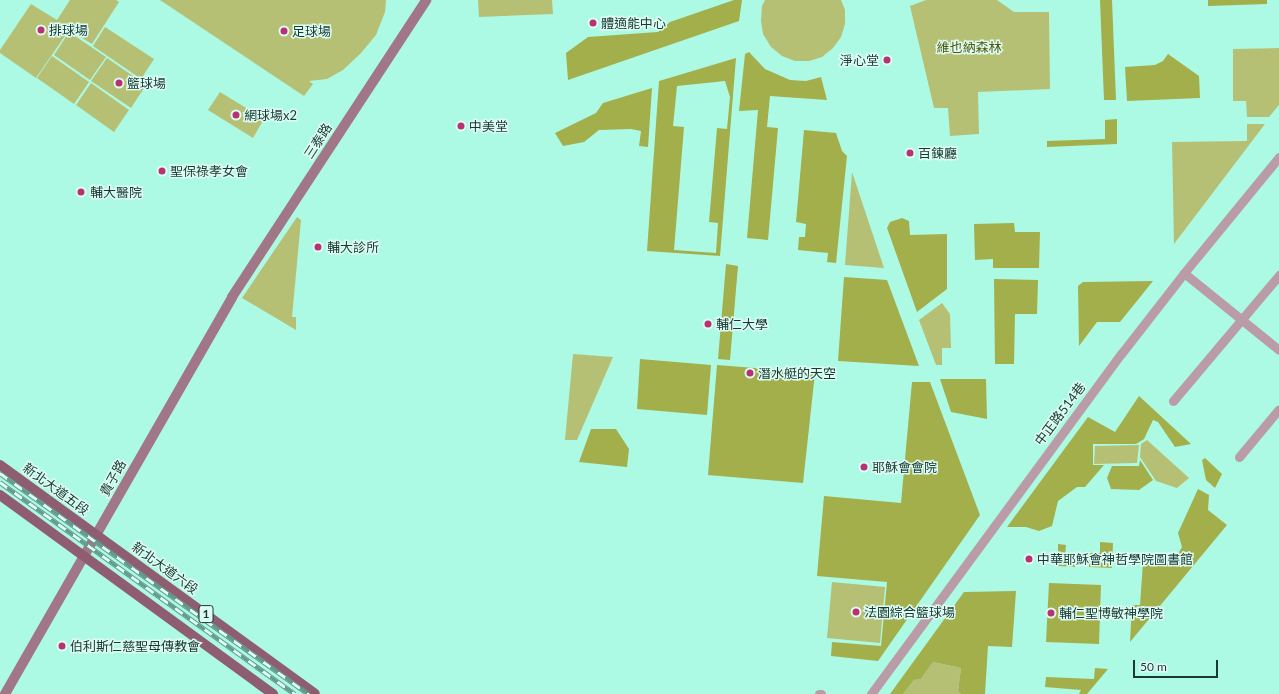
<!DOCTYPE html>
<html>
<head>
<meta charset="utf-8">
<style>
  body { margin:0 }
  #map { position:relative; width:1279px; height:694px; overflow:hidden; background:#acfae4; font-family:Lato,"Noto Sans TC",sans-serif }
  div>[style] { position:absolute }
  .green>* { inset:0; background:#b6c074 }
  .forest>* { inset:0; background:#a3af4a }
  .street>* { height:9px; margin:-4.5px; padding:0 4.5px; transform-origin:4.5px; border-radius:4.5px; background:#b99ca6 }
  .secondary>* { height:10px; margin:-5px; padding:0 5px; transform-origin:5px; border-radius:5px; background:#a17787 }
  .primary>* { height:10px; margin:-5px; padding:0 5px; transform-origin:5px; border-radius:5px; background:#8f5d70 }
  .rail>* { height:4.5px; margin-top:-2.25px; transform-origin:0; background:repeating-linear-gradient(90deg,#defcf3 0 9px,#649b8c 0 18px); box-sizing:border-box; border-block:1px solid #649b8c }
  .dots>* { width:11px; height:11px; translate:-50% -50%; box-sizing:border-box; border:2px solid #defcf3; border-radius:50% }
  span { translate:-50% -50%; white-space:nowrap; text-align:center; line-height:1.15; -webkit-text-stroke:3px #defcf3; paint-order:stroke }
  .shield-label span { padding:1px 3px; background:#defcf3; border:1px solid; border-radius:3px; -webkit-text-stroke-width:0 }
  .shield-label { font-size:12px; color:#183830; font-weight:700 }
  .poi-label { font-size:13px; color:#183830 }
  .left { translate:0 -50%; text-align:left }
  .right { translate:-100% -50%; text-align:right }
  .park-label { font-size:13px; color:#50570a }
  .street-label { font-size:13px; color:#183830 }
  .scale { position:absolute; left:1133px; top:660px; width:85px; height:18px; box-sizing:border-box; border:2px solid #183830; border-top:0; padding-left:5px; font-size:12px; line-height:14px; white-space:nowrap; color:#183830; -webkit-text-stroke:3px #defcf3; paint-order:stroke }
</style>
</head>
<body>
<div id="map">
  <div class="green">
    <div style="clip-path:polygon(70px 0,116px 0,119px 2px,92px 44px,69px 30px,36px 78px,0 53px,0 50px,31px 4px,57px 20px)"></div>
    <div style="clip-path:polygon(160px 0,386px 0,385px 12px,376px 35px,361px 53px,343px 70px,327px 79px,309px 81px,313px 84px,304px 96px)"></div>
    <div style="clip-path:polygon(478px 0,552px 0,553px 14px,479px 17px)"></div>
    <div style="clip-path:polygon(765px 0,841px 0,845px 10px,845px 24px,841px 37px,833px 48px,822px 57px,809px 61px,795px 61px,782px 56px,771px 47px,763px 34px,761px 21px,762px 6px)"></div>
    <div style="clip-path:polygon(926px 0,997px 0,1014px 12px,1049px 12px,1050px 89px,978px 92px,979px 134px,950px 136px,948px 108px,934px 108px,910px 6px)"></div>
    <div style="clip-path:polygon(105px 27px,154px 59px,141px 79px,93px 46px)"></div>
    <div style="clip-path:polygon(69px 32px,106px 57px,90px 80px,54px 55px)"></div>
    <div style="clip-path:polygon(1279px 48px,1279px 105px,1269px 117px,1247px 117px,1246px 101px,1233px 101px,1233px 49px)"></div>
    <div style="clip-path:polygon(52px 56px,89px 82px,74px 104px,37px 78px)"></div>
    <div style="clip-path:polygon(107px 58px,146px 85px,131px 108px,91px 81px)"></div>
    <div style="clip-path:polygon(91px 83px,129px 110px,114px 132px,76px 105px)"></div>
    <div style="clip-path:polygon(220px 92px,264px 119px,253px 138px,208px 110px)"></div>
    <div style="clip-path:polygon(1247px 124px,1265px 124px,1174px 244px,1172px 142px,1247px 141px)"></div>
    <div style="clip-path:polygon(852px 172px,884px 268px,845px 265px)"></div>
    <div style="clip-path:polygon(297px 217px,301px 220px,292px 317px,296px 317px,296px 330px,242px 298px)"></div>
    <div style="clip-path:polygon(942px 303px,950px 314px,951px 348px,942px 348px,942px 365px,936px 365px,919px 320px)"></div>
    <div style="clip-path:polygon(573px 354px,613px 357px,577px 440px,565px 440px)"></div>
    <div style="clip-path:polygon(1147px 440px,1189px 478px,1177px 488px,1156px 481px,1140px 457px,1141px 444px)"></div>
    <div style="clip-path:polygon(1139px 445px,1137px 463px,1094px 464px,1095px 446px)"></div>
    <div style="clip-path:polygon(832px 582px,885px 587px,880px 643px,827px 638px)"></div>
    <div style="clip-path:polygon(933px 662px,961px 668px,958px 691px,961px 694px,903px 694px,914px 680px,921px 679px)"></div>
  </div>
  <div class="forest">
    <div style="clip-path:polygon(734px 0,742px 0,739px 21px,568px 80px,566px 53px,588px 37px,658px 32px,670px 22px)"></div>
    <div style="clip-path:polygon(1100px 0,1112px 0,1116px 100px,1104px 100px)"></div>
    <div style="clip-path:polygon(1208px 0,1267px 0,1267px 4px,1208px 6px)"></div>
    <div style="clip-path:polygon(749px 52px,765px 69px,790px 80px,806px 81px,821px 77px,827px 100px,770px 96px,767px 127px,778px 128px,768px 240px,747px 238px,758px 110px,739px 111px,745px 54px)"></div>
    <div style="clip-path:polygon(1168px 54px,1199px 76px,1200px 98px,1127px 101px,1125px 67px,1155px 65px,1163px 61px)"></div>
    <div style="clip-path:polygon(evenodd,736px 58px,720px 256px,647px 251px,659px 81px,736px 58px,725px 81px,730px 97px,727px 129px,717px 128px,709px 222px,718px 223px,716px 253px,674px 250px,684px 127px,673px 126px,677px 86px,725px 81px)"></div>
    <div style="clip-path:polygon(652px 88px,648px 147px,639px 146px,641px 131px,631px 129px,599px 130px,584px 142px,563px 146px,555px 133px,596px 113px,603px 103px)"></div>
    <div style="clip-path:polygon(1117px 119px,1117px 144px,1047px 147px,1047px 141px,1105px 139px,1105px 120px)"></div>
    <div style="clip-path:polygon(804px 130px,836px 133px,842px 151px,847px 156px,836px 263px,827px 262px,828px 253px,798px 250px,799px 237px,805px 237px,806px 224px,796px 222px)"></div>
    <div style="clip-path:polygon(902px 218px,909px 221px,910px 235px,947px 234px,947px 289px,917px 312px,887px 228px,890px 222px)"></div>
    <div style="clip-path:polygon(1014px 223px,1015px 232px,1040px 232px,1039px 268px,993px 268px,993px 259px,975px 260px,974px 224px)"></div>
    <div style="clip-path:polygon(726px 264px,738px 266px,730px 360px,718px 359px)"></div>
    <div style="clip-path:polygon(844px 277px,887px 280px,919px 366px,838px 361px)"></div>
    <div style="clip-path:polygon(994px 279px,1038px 280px,1037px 314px,1015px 314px,1014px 364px,995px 364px)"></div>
    <div style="clip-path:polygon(1153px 281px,1120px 322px,1097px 322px,1079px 346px,1078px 286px,1083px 282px)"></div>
    <div style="clip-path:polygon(640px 359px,711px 365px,707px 415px,637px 409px)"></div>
    <div style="clip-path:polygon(717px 365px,815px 373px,803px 483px,708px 475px)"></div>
    <div style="clip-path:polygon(940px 379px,986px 379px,987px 419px,951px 412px)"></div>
    <div style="clip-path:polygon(912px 382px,930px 382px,980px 515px,878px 661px,831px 656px,832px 642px,881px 646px,887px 582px,817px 576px,824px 496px,901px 503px)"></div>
    <div style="clip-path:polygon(1139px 396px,1191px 444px,1175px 447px,1158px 422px,1153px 420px,1144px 439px,1136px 444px,1093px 444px,1093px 465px,1104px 465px,1085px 487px,1077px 487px,1058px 501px,1052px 526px,1039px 531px,1026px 527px,1007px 527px,1088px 417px,1115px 432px)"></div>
    <div style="clip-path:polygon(591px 429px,616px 429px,629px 449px,627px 467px,579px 462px)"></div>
    <div style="clip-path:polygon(1205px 458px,1222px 474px,1215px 488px,1206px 480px,1202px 460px)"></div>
    <div style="clip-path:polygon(1140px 460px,1153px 480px,1139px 490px,1111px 489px,1107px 478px,1112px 466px,1139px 466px)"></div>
    <div style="clip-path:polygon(1198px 489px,1209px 495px,1208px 510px,1227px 525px,1130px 642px,1132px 605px,1140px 605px,1143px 562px,1172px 564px,1182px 547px,1178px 533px)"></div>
    <div style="clip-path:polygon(1100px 542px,1113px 543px,1112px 568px,1089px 567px,1089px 553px,1100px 553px)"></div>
    <div style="clip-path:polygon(1058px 544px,1066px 545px,1065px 557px,1076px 558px,1075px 567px,1058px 566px)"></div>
    <div style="clip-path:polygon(1049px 583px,1101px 585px,1099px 644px,1046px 642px)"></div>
    <div style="clip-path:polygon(1016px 591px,1012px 647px,988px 646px,985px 694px,961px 694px,958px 691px,961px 668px,933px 662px,921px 679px,914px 680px,903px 694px,890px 694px,964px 592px)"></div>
    <div style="clip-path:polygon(1095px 668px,1108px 669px,1087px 694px,1079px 694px,1081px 690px,1045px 687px,1046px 677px,1094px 679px)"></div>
  </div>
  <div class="street">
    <div style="left:1184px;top:273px;width:122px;rotate:39deg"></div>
    <div style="left:1173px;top:401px;width:165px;rotate:-49.9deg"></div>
    <div style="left:1239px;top:457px;width:62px;rotate:-50.2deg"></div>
    <div style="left:819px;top:694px;width:2px"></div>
    <div style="left:871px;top:694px;width:422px;rotate:-53.7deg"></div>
    <div style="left:1121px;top:354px;width:103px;rotate:-52.1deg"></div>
    <div style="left:1184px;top:273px;width:150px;rotate:-50.7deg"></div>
  </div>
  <div class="secondary">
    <div style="left:5px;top:694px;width:457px;rotate:-60.2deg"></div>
    <div style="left:232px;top:297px;width:355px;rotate:-56.8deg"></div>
  </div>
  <div class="primary">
    <div style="left:0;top:465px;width:389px;rotate:36deg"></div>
    <div style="left:0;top:495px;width:338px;rotate:36.1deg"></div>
  </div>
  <div class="rail">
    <div style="left:0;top:473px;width:380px;rotate:35.6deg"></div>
    <div style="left:0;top:482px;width:363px;rotate:35.7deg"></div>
  </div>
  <div class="dots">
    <div style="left:593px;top:23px;background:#b83273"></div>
    <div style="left:41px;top:30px;background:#b83273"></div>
    <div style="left:284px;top:31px;background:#b83273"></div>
    <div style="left:887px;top:60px;background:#b83273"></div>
    <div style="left:119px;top:83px;background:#b83273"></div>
    <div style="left:236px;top:115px;background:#b83273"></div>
    <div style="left:461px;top:126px;background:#b83273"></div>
    <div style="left:910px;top:153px;background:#b83273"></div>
    <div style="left:162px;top:171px;background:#b83273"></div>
    <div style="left:81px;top:192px;background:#b83273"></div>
    <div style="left:318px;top:247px;background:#b83273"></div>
    <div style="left:708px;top:324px;background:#b83273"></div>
    <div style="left:750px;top:373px;background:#b83273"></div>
    <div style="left:864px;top:467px;background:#b83273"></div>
    <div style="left:1029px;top:559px;background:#b83273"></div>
    <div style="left:856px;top:612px;background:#b83273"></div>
    <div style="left:1051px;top:613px;background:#b83273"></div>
    <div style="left:62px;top:646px;background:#b83273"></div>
  </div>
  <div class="shield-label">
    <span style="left:206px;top:614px">1</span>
  </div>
  <div class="poi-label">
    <span class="left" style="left:601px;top:23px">體適能中心</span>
    <span class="left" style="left:49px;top:30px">排球場</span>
    <span class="left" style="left:292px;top:31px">足球場</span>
    <span class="right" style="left:879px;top:60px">淨心堂</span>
    <span class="left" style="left:127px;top:83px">籃球場</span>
    <span class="left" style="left:244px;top:115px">網球場x2</span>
    <span class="left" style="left:469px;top:126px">中美堂</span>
    <span class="left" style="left:918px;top:153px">百鍊廳</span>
    <span class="left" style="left:170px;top:171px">聖保祿孝女會</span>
    <span class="left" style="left:90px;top:192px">輔大醫院</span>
    <span class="left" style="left:327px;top:247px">輔大診所</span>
    <span class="left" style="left:716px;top:324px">輔仁大學</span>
    <span class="left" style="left:758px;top:373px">潛水艇的天空</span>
    <span class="left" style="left:872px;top:467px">耶穌會會院</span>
    <span class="left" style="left:1037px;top:559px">中華耶穌會神哲學院圖書館</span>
    <span class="left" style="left:864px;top:612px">法園綜合籃球場</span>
    <span class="left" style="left:1059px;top:613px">輔仁聖博敏神學院</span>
    <span class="left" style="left:70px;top:646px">伯利斯仁慈聖母傳教會</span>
  </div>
  <div class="park-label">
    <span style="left:969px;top:47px">維也納森林</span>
  </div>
  <div class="street-label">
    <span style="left:318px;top:141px;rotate:-57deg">三泰路</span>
    <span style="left:1060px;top:414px;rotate:-53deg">中正路514巷</span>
    <span style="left:113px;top:478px;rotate:-61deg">貴子路</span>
    <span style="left:56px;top:489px;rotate:36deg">新北大道五段</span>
    <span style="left:165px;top:568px;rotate:36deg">新北大道六段</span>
  </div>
  <div class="scale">50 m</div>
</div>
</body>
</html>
